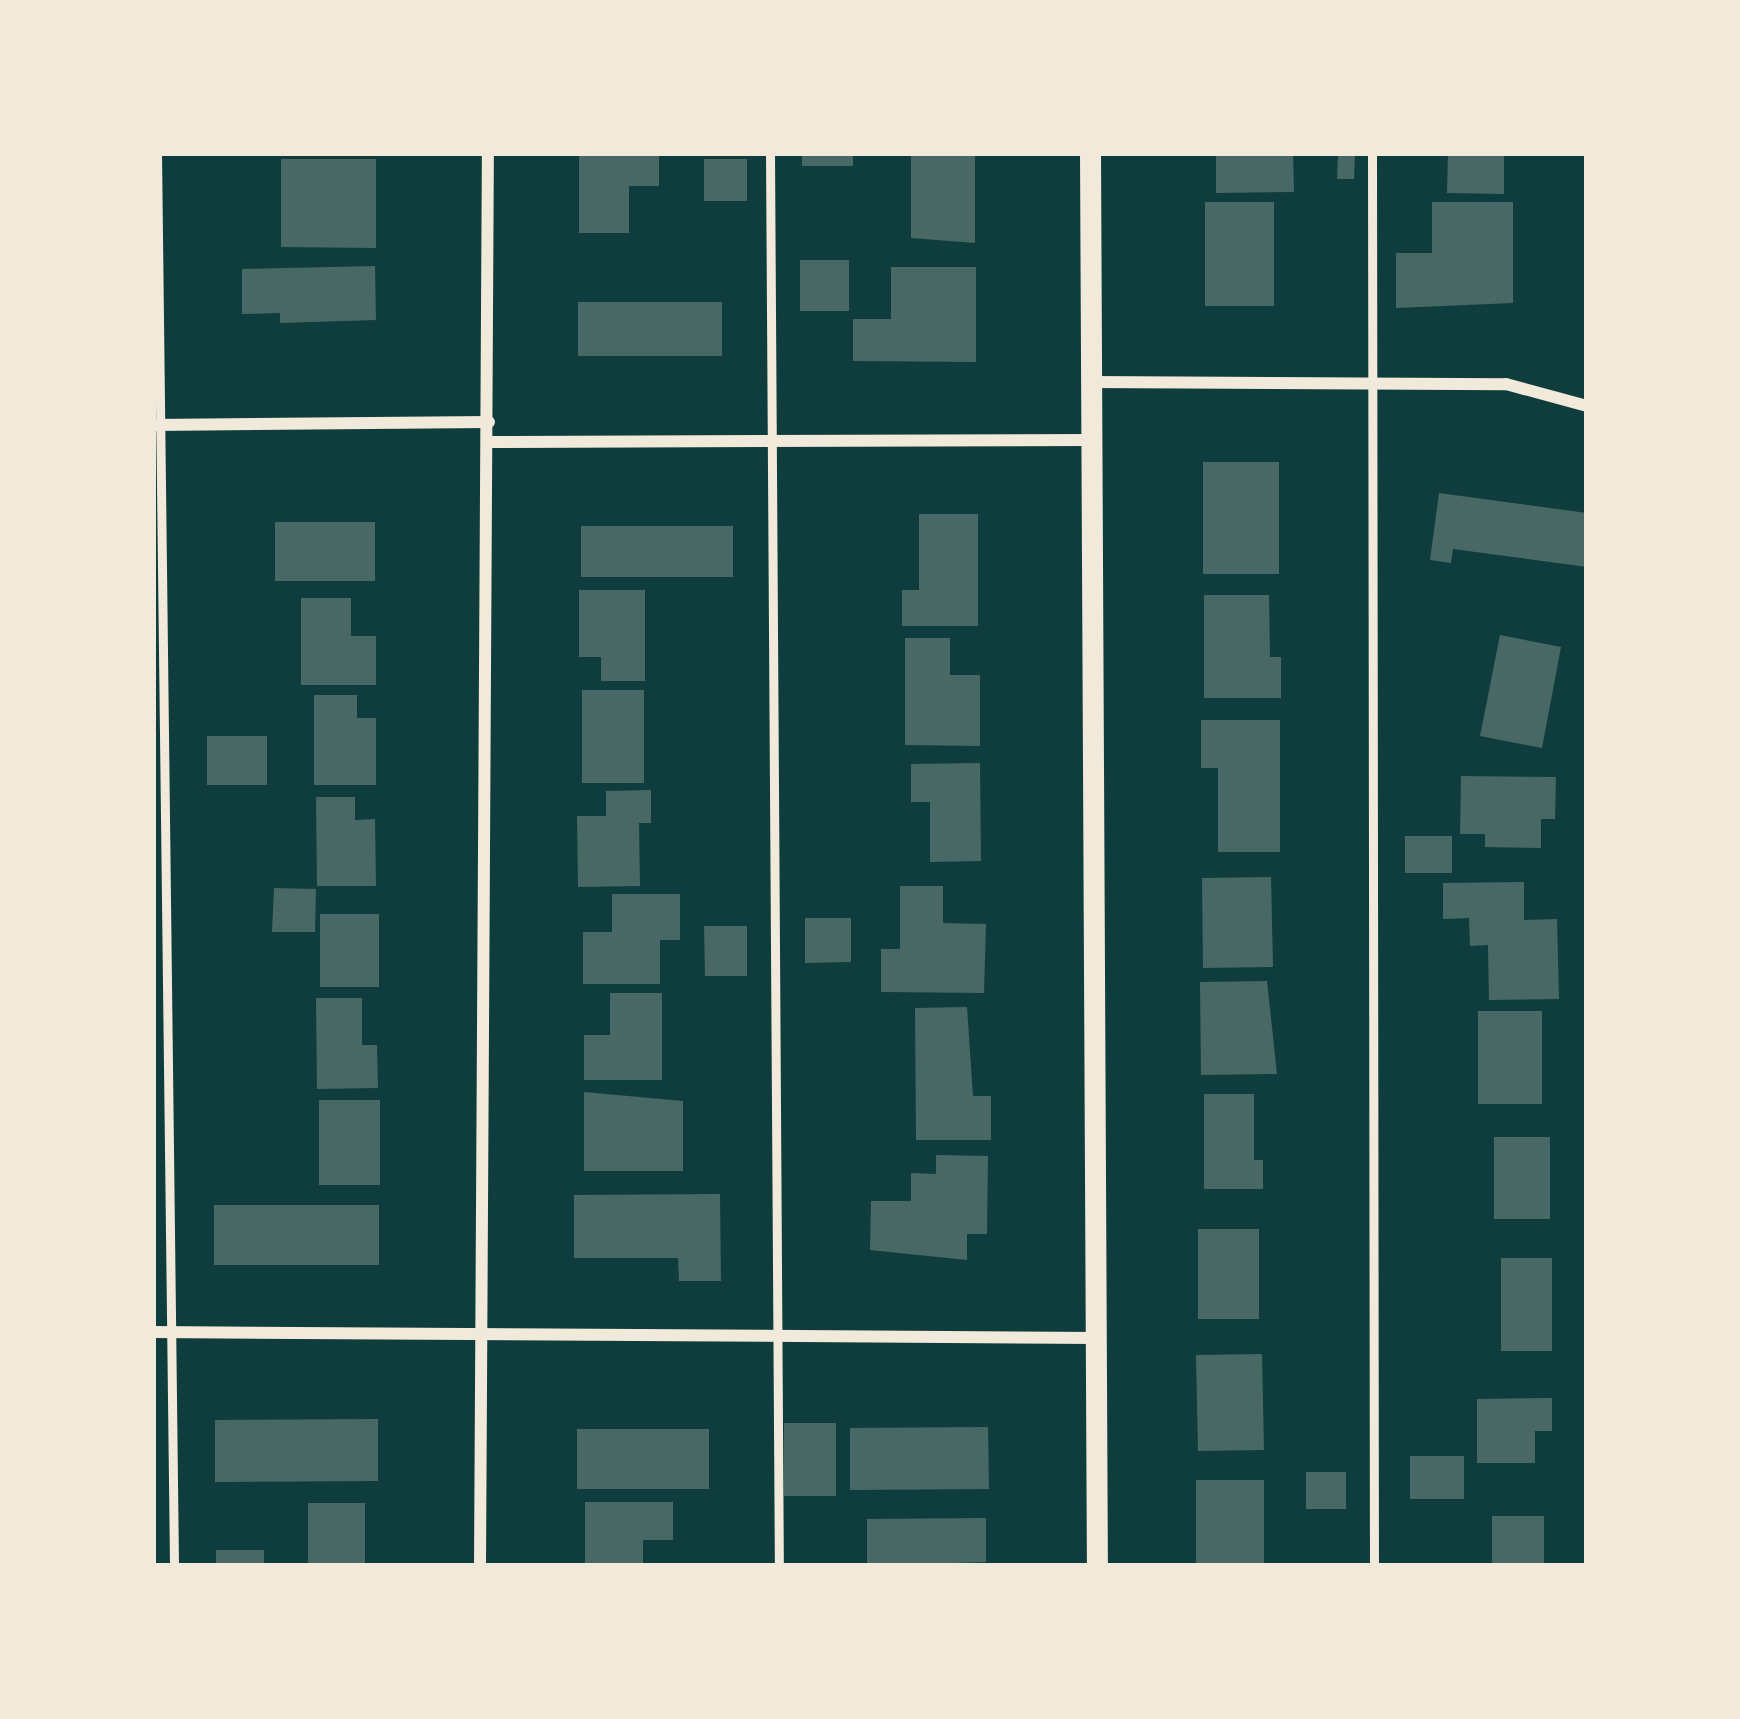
<!DOCTYPE html>
<html>
<head>
<meta charset="utf-8">
<style>
  body { margin:0 }
  #map { position:relative; width:1740px; height:1719px; overflow:hidden; background:#0f3d3e; font-family:"Fira Sans",sans-serif }
  div>[style] { position:absolute }
  .building>* { inset:0; background:#486865 }
  .service>* { height:9px; margin:-4.5px; padding:0 4.5px; transform-origin:4.5px; border-radius:4.5px; background:#f1e9da }
  .minor>* { height:12px; margin:-6px; padding:0 6px; transform-origin:6px; border-radius:6px; background:#f1e9da }
  .tertiary>* { height:21px; margin:-10.5px; padding:0 10.5px; transform-origin:10.5px; border-radius:10.5px; background:#f1e9da }
  span { translate:-50% -50%; white-space:nowrap; text-align:center; line-height:1.15; -webkit-text-stroke:12px #f1e9da; paint-order:stroke }
  .frame { position:absolute; inset:0; border:156px solid #f1e9da; pointer-events:none }
</style>
</head>
<body>
<div id="map">
  <div class="building">
    <div style="clip-path:polygon(579px 153px,659px 153px,659px 186px,629px 186px,629px 233px,579px 233px)"></div>
    <div style="clip-path:polygon(802px 153px,853px 153px,853px 166px,802px 166px)"></div>
    <div style="clip-path:polygon(911px 153px,975px 153px,975px 243px,911px 238px)"></div>
    <div style="clip-path:polygon(1216px 153px,1293px 153px,1294px 192px,1216px 193px)"></div>
    <div style="clip-path:polygon(1338px 153px,1355px 153px,1354px 179px,1337px 179px)"></div>
    <div style="clip-path:polygon(1448px 153px,1504px 153px,1504px 194px,1447px 193px)"></div>
    <div style="clip-path:polygon(281px 159px,376px 159px,376px 248px,281px 247px)"></div>
    <div style="clip-path:polygon(704px 159px,747px 159px,747px 201px,704px 201px)"></div>
    <div style="clip-path:polygon(1205px 202px,1274px 202px,1274px 306px,1205px 306px)"></div>
    <div style="clip-path:polygon(1432px 202px,1513px 202px,1513px 303px,1396px 308px,1396px 253px,1432px 253px)"></div>
    <div style="clip-path:polygon(800px 260px,849px 260px,849px 311px,800px 311px)"></div>
    <div style="clip-path:polygon(375px 266px,376px 320px,280px 323px,280px 313px,242px 314px,242px 269px)"></div>
    <div style="clip-path:polygon(891px 267px,976px 267px,976px 362px,853px 361px,853px 319px,891px 319px)"></div>
    <div style="clip-path:polygon(578px 302px,722px 302px,722px 356px,578px 356px)"></div>
    <div style="clip-path:polygon(1203px 462px,1279px 462px,1279px 574px,1203px 574px)"></div>
    <div style="clip-path:polygon(1439px 493px,1587px 513px,1587px 567px,1453px 549px,1451px 563px,1430px 560px)"></div>
    <div style="clip-path:polygon(919px 514px,978px 514px,978px 626px,902px 626px,902px 590px,919px 590px)"></div>
    <div style="clip-path:polygon(275px 522px,375px 522px,375px 581px,275px 581px)"></div>
    <div style="clip-path:polygon(581px 526px,733px 526px,733px 577px,581px 577px)"></div>
    <div style="clip-path:polygon(579px 590px,645px 590px,645px 681px,601px 681px,601px 657px,579px 657px)"></div>
    <div style="clip-path:polygon(1204px 595px,1269px 595px,1270px 657px,1281px 657px,1281px 698px,1204px 698px)"></div>
    <div style="clip-path:polygon(301px 598px,351px 598px,351px 636px,376px 636px,376px 685px,301px 685px)"></div>
    <div style="clip-path:polygon(1500px 635px,1561px 647px,1542px 748px,1480px 736px)"></div>
    <div style="clip-path:polygon(905px 638px,950px 638px,950px 675px,980px 675px,980px 746px,905px 745px)"></div>
    <div style="clip-path:polygon(582px 690px,644px 690px,644px 783px,582px 783px)"></div>
    <div style="clip-path:polygon(314px 695px,357px 695px,357px 718px,376px 718px,376px 785px,314px 785px)"></div>
    <div style="clip-path:polygon(1201px 720px,1280px 720px,1280px 852px,1218px 852px,1218px 768px,1201px 768px)"></div>
    <div style="clip-path:polygon(207px 736px,267px 736px,267px 785px,207px 785px)"></div>
    <div style="clip-path:polygon(980px 763px,981px 861px,930px 862px,930px 802px,911px 802px,911px 764px)"></div>
    <div style="clip-path:polygon(1461px 776px,1556px 777px,1555px 819px,1541px 819px,1541px 848px,1485px 847px,1485px 834px,1460px 834px)"></div>
    <div style="clip-path:polygon(651px 790px,651px 823px,639px 823px,640px 886px,578px 887px,577px 816px,606px 816px,606px 791px)"></div>
    <div style="clip-path:polygon(316px 797px,355px 797px,355px 820px,375px 819px,376px 886px,317px 886px)"></div>
    <div style="clip-path:polygon(1405px 836px,1452px 836px,1452px 873px,1405px 873px)"></div>
    <div style="clip-path:polygon(1271px 877px,1273px 967px,1203px 968px,1202px 878px)"></div>
    <div style="clip-path:polygon(1524px 882px,1524px 920px,1557px 919px,1559px 999px,1489px 1000px,1488px 945px,1470px 946px,1469px 918px,1443px 919px,1443px 883px)"></div>
    <div style="clip-path:polygon(900px 886px,943px 886px,943px 923px,986px 924px,984px 993px,881px 992px,881px 949px,900px 949px)"></div>
    <div style="clip-path:polygon(274px 888px,316px 889px,315px 932px,272px 932px)"></div>
    <div style="clip-path:polygon(612px 894px,680px 894px,680px 940px,660px 940px,660px 984px,583px 984px,583px 932px,612px 932px)"></div>
    <div style="clip-path:polygon(320px 914px,379px 914px,379px 987px,320px 987px)"></div>
    <div style="clip-path:polygon(805px 918px,851px 918px,851px 962px,805px 963px)"></div>
    <div style="clip-path:polygon(704px 926px,747px 926px,747px 976px,705px 976px)"></div>
    <div style="clip-path:polygon(1267px 981px,1277px 1074px,1201px 1075px,1200px 982px)"></div>
    <div style="clip-path:polygon(610px 993px,662px 993px,662px 1080px,584px 1080px,584px 1035px,610px 1035px)"></div>
    <div style="clip-path:polygon(316px 998px,362px 998px,362px 1045px,377px 1045px,378px 1088px,317px 1089px)"></div>
    <div style="clip-path:polygon(967px 1007px,973px 1096px,991px 1096px,991px 1140px,916px 1140px,915px 1008px)"></div>
    <div style="clip-path:polygon(1478px 1011px,1542px 1011px,1542px 1104px,1478px 1104px)"></div>
    <div style="clip-path:polygon(584px 1092px,683px 1101px,683px 1171px,584px 1171px)"></div>
    <div style="clip-path:polygon(1204px 1094px,1254px 1094px,1254px 1160px,1263px 1160px,1263px 1189px,1204px 1189px)"></div>
    <div style="clip-path:polygon(319px 1100px,380px 1100px,380px 1185px,319px 1185px)"></div>
    <div style="clip-path:polygon(1494px 1137px,1550px 1137px,1550px 1219px,1494px 1219px)"></div>
    <div style="clip-path:polygon(936px 1155px,988px 1156px,987px 1234px,967px 1234px,967px 1260px,870px 1250px,871px 1201px,911px 1201px,911px 1173px,936px 1174px)"></div>
    <div style="clip-path:polygon(720px 1194px,721px 1281px,679px 1281px,678px 1258px,574px 1258px,574px 1195px)"></div>
    <div style="clip-path:polygon(214px 1205px,379px 1205px,379px 1265px,214px 1265px)"></div>
    <div style="clip-path:polygon(1198px 1229px,1259px 1229px,1259px 1319px,1198px 1319px)"></div>
    <div style="clip-path:polygon(1501px 1258px,1552px 1258px,1552px 1351px,1501px 1351px)"></div>
    <div style="clip-path:polygon(1262px 1354px,1264px 1450px,1198px 1451px,1196px 1355px)"></div>
    <div style="clip-path:polygon(1552px 1398px,1552px 1431px,1535px 1431px,1535px 1463px,1477px 1463px,1477px 1399px)"></div>
    <div style="clip-path:polygon(378px 1419px,378px 1481px,215px 1482px,215px 1420px)"></div>
    <div style="clip-path:polygon(784px 1423px,836px 1423px,836px 1496px,784px 1496px)"></div>
    <div style="clip-path:polygon(988px 1427px,989px 1489px,850px 1490px,850px 1428px)"></div>
    <div style="clip-path:polygon(577px 1429px,709px 1429px,709px 1489px,577px 1489px)"></div>
    <div style="clip-path:polygon(1410px 1456px,1464px 1456px,1464px 1499px,1410px 1499px)"></div>
    <div style="clip-path:polygon(1306px 1472px,1346px 1472px,1346px 1509px,1306px 1509px)"></div>
    <div style="clip-path:polygon(1196px 1480px,1264px 1480px,1264px 1566px,1196px 1566px)"></div>
    <div style="clip-path:polygon(585px 1502px,673px 1502px,673px 1540px,643px 1540px,643px 1566px,585px 1566px)"></div>
    <div style="clip-path:polygon(308px 1503px,365px 1503px,365px 1566px,308px 1566px)"></div>
    <div style="clip-path:polygon(1492px 1516px,1544px 1516px,1544px 1566px,1492px 1566px)"></div>
    <div style="clip-path:polygon(986px 1518px,986px 1562px,867px 1566px,867px 1519px)"></div>
    <div style="clip-path:polygon(216px 1550px,264px 1550px,264px 1566px,216px 1566px)"></div>
  </div>
  <div class="service">
    <div style="left:157px;top:153px;width:1413px;rotate:89.31deg"></div>
    <div style="left:770px;top:153px;width:1413px;rotate:89.64deg"></div>
    <div style="left:1372px;top:153px;width:1413px;rotate:89.92deg"></div>
  </div>
  <div class="minor">
    <div style="left:1090px;top:382px;width:416px;rotate:0.3deg"></div>
    <div style="left:1506px;top:384px;width:84px;rotate:15.2deg"></div>
    <div style="left:153px;top:425px;width:336px;rotate:-0.5deg"></div>
    <div style="left:489px;top:442px;width:601px;rotate:-0.19deg"></div>
    <div style="left:153px;top:1332px;width:944px;rotate:0.36deg"></div>
    <div style="left:480px;top:1566px;width:1413px;rotate:-89.68deg"></div>
  </div>
  <div class="tertiary">
    <div style="left:1090px;top:153px;width:1413px;rotate:89.72deg"></div>
  </div>
  <div class="frame"></div>
</div>
</body>
</html>
